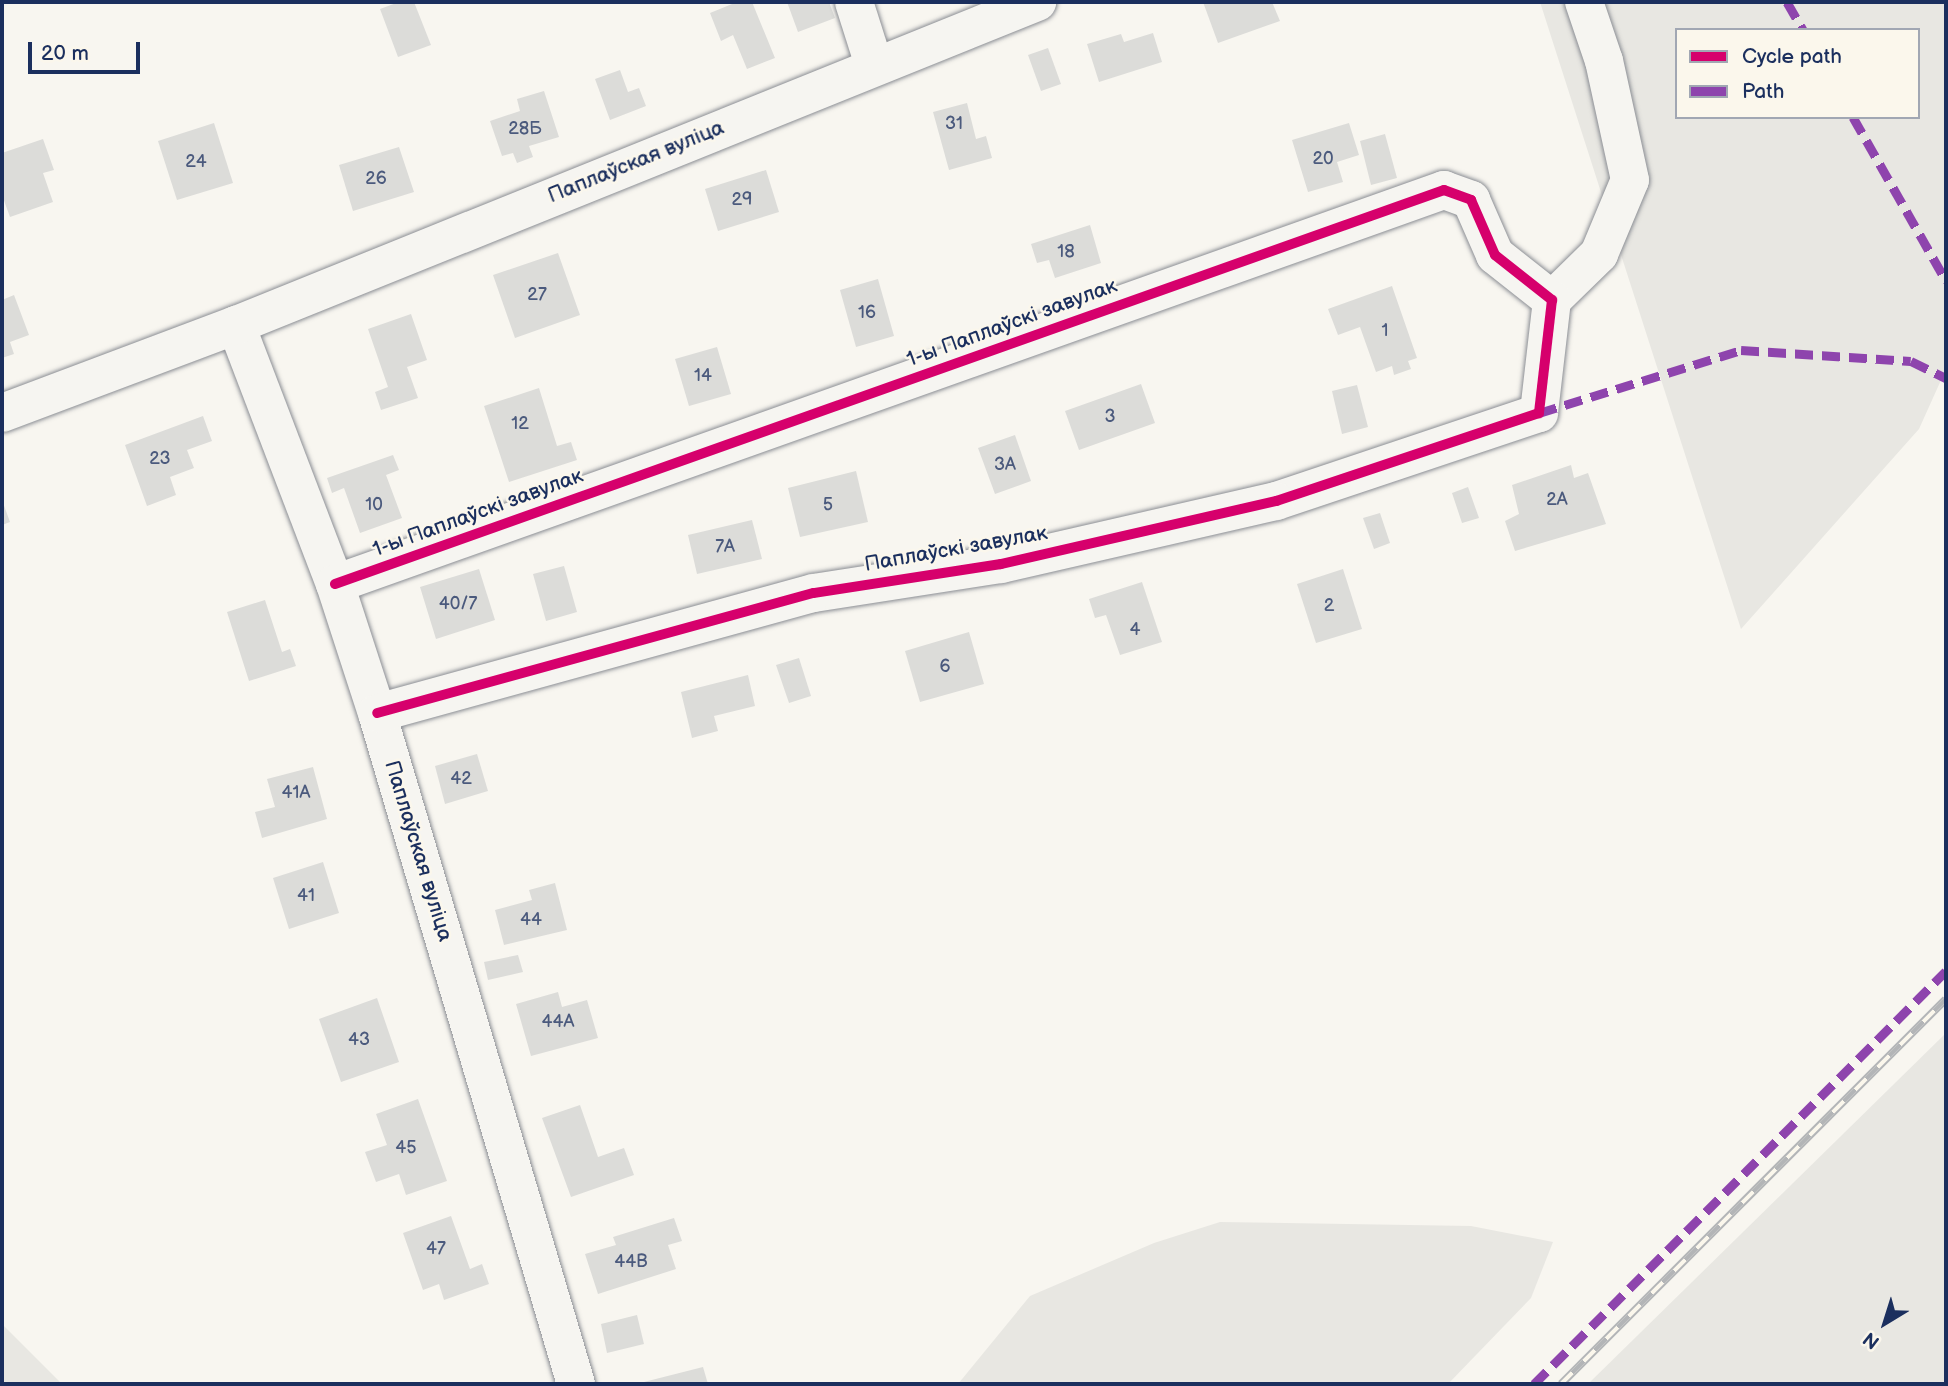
<!DOCTYPE html>
<html>
<head>
<meta charset="utf-8">
<style>
  body { margin:0 }
  #map { position:relative; width:1948px; height:1386px; overflow:hidden; background:#f8f6f0; font-family:"Balsamiq Sans",sans-serif }
  div>[style] { position:absolute }
  .green>* { inset:0; background:#e8e7e2 }
  .building>* { inset:0; background:#dcdcd9 }
  .roads { filter:drop-shadow(0 0 2px #8b8e94) drop-shadow(0 0 2px #8b8e94) }
  .minor>* { height:38px; margin:-19px; padding:0 19px; transform-origin:19px; border-radius:19px; background:#f6f5f1 }
  .rail>* { height:8px; margin-top:-4px; transform-origin:0; background:repeating-linear-gradient(90deg,#fbf7ec 0 16px,#b3b5b7 0 32px); box-sizing:border-box; border-block:2px solid #b3b5b7 }
  .quiet>* { height:9px; margin-top:-4.5px; transform-origin:0; background:repeating-linear-gradient(90deg,#8e44ad 0 18px,transparent 0 27px) }
  .cycleway>* { height:10px; margin:-5px; padding:0 5px; transform-origin:5px; border-radius:5px; background:#d6006c }
  span { translate:-50% -50%; white-space:nowrap; text-align:center; line-height:1.15; -webkit-text-stroke:5px #fbf7ec; paint-order:stroke }
  .number-label { font-size:18px; color:#4b5a7d }
  .number-label span { -webkit-text-stroke-width:0 }
  .street-label { font-size:21px; color:#1b2f5e }
  .frame { position:absolute; inset:0; border:4px solid #1b2f5e; pointer-events:none }
  .legend { position:absolute; left:1675px; top:28px; width:245px; height:91px; box-sizing:border-box; background:#fbf7ec; border:2px solid #a1a7b3; margin:0; padding:9px 12px; list-style:none; font-size:21px; color:#1b2f5e }
  .legend li { display:flex; align-items:center; gap:14px; height:35px }
  .legend b { width:35px; border:2px solid #a1a7b3 }
  .north { position:absolute; left:1850px; top:1288px; width:70px; height:70px; -webkit-text-stroke:5px #fbf7ec; paint-order:stroke; rotate:218deg; font-size:19px; font-weight:700; line-height:28px; text-align:center; color:#1b2f5e }
  .north::after { content:''; display:block; margin:auto; width:24px; height:32px; background:#1b2f5e; clip-path:polygon(50% 0,100% 100%,50% 72%,0 100%) }
  .scale { position:absolute; left:28px; top:42px; width:112px; height:32px; box-sizing:border-box; border:4px solid #1b2f5e; border-top:0; padding-left:9px; font-size:21px; line-height:24px; white-space:nowrap; color:#1b2f5e; -webkit-text-stroke:5px #fbf7ec; paint-order:stroke }
</style>
</head>
<body>
<div id="map">
  <div class="green">
    <div style="clip-path:polygon(evenodd,1540px 2px,1946px 2px,1946px 369px,1919px 429px,1741px 629px,1540px 2px,1677px 30px,1918px 30px,1918px 117px,1677px 117px,1677px 30px)"></div>
    <div style="clip-path:polygon(1946px 1033px,1946px 1384px,1588px 1384px)"></div>
    <div style="clip-path:polygon(1220px 1222px,1471px 1226px,1553px 1242px,1531px 1298px,1448px 1384px,958px 1384px,1030px 1296px,1154px 1243px)"></div>
    <div style="clip-path:polygon(2px 1324px,62px 1384px,2px 1384px)"></div>
  </div>
  <div class="building">
    <div style="clip-path:polygon(399px 2px,414px 2px,431px 45px,398px 57px,380px 9px)"></div>
    <div style="clip-path:polygon(737px 2px,752px 2px,775px 58px,747px 69px,733px 35px,721px 41px,710px 13px)"></div>
    <div style="clip-path:polygon(787px 2px,829px 2px,835px 18px,798px 32px)"></div>
    <div style="clip-path:polygon(1203px 2px,1272px 2px,1280px 21px,1218px 43px)"></div>
    <div style="clip-path:polygon(1153px 33px,1162px 62px,1099px 82px,1087px 44px,1121px 34px,1124px 42px)"></div>
    <div style="clip-path:polygon(1048px 48px,1061px 84px,1041px 91px,1028px 55px)"></div>
    <div style="clip-path:polygon(620px 70px,628px 92px,639px 88px,646px 106px,610px 120px,595px 79px)"></div>
    <div style="clip-path:polygon(544px 91px,559px 137px,529px 146px,533px 157px,517px 163px,513px 153px,502px 156px,490px 121px,520px 111px,517px 99px)"></div>
    <div style="clip-path:polygon(967px 103px,976px 139px,986px 136px,992px 158px,949px 170px,933px 112px)"></div>
    <div style="clip-path:polygon(214px 123px,233px 183px,177px 200px,158px 141px)"></div>
    <div style="clip-path:polygon(1349px 123px,1359px 155px,1337px 162px,1343px 182px,1308px 192px,1292px 140px)"></div>
    <div style="clip-path:polygon(1385px 134px,1397px 178px,1371px 185px,1360px 141px)"></div>
    <div style="clip-path:polygon(43px 139px,54px 170px,43px 173px,53px 202px,10px 217px,2px 195px,2px 153px)"></div>
    <div style="clip-path:polygon(399px 147px,414px 192px,353px 211px,339px 165px)"></div>
    <div style="clip-path:polygon(766px 170px,779px 212px,718px 231px,705px 189px)"></div>
    <div style="clip-path:polygon(1090px 225px,1101px 263px,1055px 278px,1049px 260px,1037px 263px,1031px 244px)"></div>
    <div style="clip-path:polygon(558px 253px,580px 315px,515px 338px,493px 275px)"></div>
    <div style="clip-path:polygon(878px 279px,894px 336px,856px 347px,840px 290px)"></div>
    <div style="clip-path:polygon(1392px 286px,1417px 358px,1408px 361px,1411px 369px,1394px 375px,1392px 366px,1376px 372px,1360px 327px,1338px 335px,1328px 309px)"></div>
    <div style="clip-path:polygon(14px 295px,29px 335px,10px 342px,14px 354px,2px 358px,2px 300px)"></div>
    <div style="clip-path:polygon(411px 314px,427px 360px,407px 367px,418px 398px,381px 410px,375px 392px,388px 387px,368px 329px)"></div>
    <div style="clip-path:polygon(717px 347px,731px 394px,689px 406px,675px 359px)"></div>
    <div style="clip-path:polygon(1141px 384px,1155px 423px,1079px 450px,1065px 411px)"></div>
    <div style="clip-path:polygon(1357px 385px,1368px 427px,1342px 434px,1332px 391px)"></div>
    <div style="clip-path:polygon(539px 388px,557px 446px,571px 442px,577px 460px,509px 482px,484px 406px)"></div>
    <div style="clip-path:polygon(203px 416px,212px 441px,187px 450px,194px 468px,170px 477px,176px 495px,147px 506px,125px 445px)"></div>
    <div style="clip-path:polygon(1015px 435px,1031px 481px,995px 494px,978px 448px)"></div>
    <div style="clip-path:polygon(393px 455px,399px 470px,386px 475px,402px 518px,360px 533px,344px 488px,332px 493px,327px 478px)"></div>
    <div style="clip-path:polygon(1571px 465px,1574px 478px,1588px 473px,1606px 524px,1515px 551px,1505px 521px,1519px 514px,1512px 485px)"></div>
    <div style="clip-path:polygon(856px 471px,868px 522px,800px 537px,788px 488px)"></div>
    <div style="clip-path:polygon(1468px 487px,1479px 518px,1462px 523px,1452px 493px)"></div>
    <div style="clip-path:polygon(2px 500px,10px 522px,2px 525px)"></div>
    <div style="clip-path:polygon(1380px 513px,1390px 543px,1374px 549px,1363px 518px)"></div>
    <div style="clip-path:polygon(752px 520px,762px 559px,697px 574px,688px 535px)"></div>
    <div style="clip-path:polygon(564px 566px,577px 612px,546px 621px,533px 574px)"></div>
    <div style="clip-path:polygon(479px 569px,495px 620px,436px 639px,420px 587px)"></div>
    <div style="clip-path:polygon(1343px 569px,1362px 629px,1316px 643px,1297px 584px)"></div>
    <div style="clip-path:polygon(1142px 582px,1162px 642px,1120px 655px,1106px 615px,1095px 618px,1089px 599px)"></div>
    <div style="clip-path:polygon(265px 600px,282px 652px,290px 649px,296px 666px,249px 681px,227px 612px)"></div>
    <div style="clip-path:polygon(969px 632px,984px 684px,920px 702px,905px 651px)"></div>
    <div style="clip-path:polygon(799px 658px,811px 696px,789px 703px,776px 665px)"></div>
    <div style="clip-path:polygon(748px 675px,755px 706px,714px 716px,718px 731px,692px 738px,681px 692px)"></div>
    <div style="clip-path:polygon(477px 754px,488px 791px,445px 804px,435px 766px)"></div>
    <div style="clip-path:polygon(313px 767px,327px 819px,262px 838px,255px 812px,275px 807px,267px 779px)"></div>
    <div style="clip-path:polygon(323px 862px,339px 913px,289px 929px,273px 878px)"></div>
    <div style="clip-path:polygon(555px 883px,567px 930px,504px 945px,495px 910px,532px 900px,529px 890px)"></div>
    <div style="clip-path:polygon(518px 955px,523px 972px,488px 980px,484px 962px)"></div>
    <div style="clip-path:polygon(558px 992px,562px 1007px,587px 1000px,598px 1038px,531px 1056px,516px 1004px)"></div>
    <div style="clip-path:polygon(377px 998px,399px 1062px,341px 1082px,319px 1019px)"></div>
    <div style="clip-path:polygon(418px 1099px,447px 1181px,406px 1195px,399px 1174px,376px 1182px,365px 1152px,387px 1145px,376px 1114px)"></div>
    <div style="clip-path:polygon(580px 1105px,598px 1157px,624px 1148px,634px 1175px,571px 1197px,542px 1118px)"></div>
    <div style="clip-path:polygon(451px 1216px,470px 1269px,482px 1264px,489px 1284px,444px 1300px,439px 1284px,423px 1290px,403px 1233px)"></div>
    <div style="clip-path:polygon(674px 1218px,682px 1241px,668px 1245px,676px 1269px,598px 1294px,585px 1254px,616px 1245px,613px 1237px)"></div>
    <div style="clip-path:polygon(637px 1315px,644px 1344px,607px 1353px,601px 1324px)"></div>
    <div style="clip-path:polygon(703px 1367px,708px 1384px,640px 1384px,640px 1383px)"></div>
  </div>
  <div class="roads">
    <div class="minor">
      <div style="left:854px;top:2px;width:66px;rotate:72.4deg"></div>
      <div style="left:1552px;top:300px;width:66px;rotate:-44.4deg"></div>
      <div style="left:1599px;top:254px;width:80px;rotate:-67.3deg"></div>
      <div style="left:1630px;top:180px;width:122px;rotate:-102.3deg"></div>
      <div style="left:1604px;top:61px;width:62px;rotate:-108.7deg"></div>
      <div style="left:236px;top:325px;width:277px;rotate:69.1deg"></div>
      <div style="left:335px;top:584px;width:136px;rotate:72deg"></div>
      <div style="left:377px;top:713px;width:700px;rotate:73.48deg"></div>
      <div style="left:2px;top:413px;width:250px;rotate:-20.6deg"></div>
      <div style="left:236px;top:325px;width:864px;rotate:-21.96deg"></div>
      <div style="left:335px;top:584px;width:1177px;rotate:-19.56deg"></div>
      <div style="left:1444px;top:190px;width:29px;rotate:20deg"></div>
      <div style="left:1471px;top:200px;width:60px;rotate:66.4deg"></div>
      <div style="left:1495px;top:255px;width:73px;rotate:38.3deg"></div>
      <div style="left:1552px;top:300px;width:114px;rotate:96.6deg"></div>
      <div style="left:1539px;top:413px;width:277px;rotate:161.5deg"></div>
      <div style="left:1276px;top:501px;width:282px;rotate:167.1deg"></div>
      <div style="left:1001px;top:564px;width:190px;rotate:171.2deg"></div>
      <div style="left:813px;top:593px;width:452px;rotate:164.6deg"></div>
    </div>
  </div>
  <div class="rail">
    <div style="left:1561px;top:1384px;width:544px;rotate:-45deg"></div>
  </div>
  <div class="quiet">
    <div style="left:1787px;top:2px;width:32px;rotate:60deg"></div>
    <div style="left:1853px;top:117px;width:189px;rotate:60.4deg"></div>
    <div style="left:1539px;top:413px;width:212px;rotate:-17.3deg"></div>
    <div style="left:1741px;top:350px;width:170px;rotate:3.7deg"></div>
    <div style="left:1911px;top:361px;width:39px;rotate:26deg"></div>
    <div style="left:1534px;top:1384px;width:583px;rotate:-45.07deg"></div>
  </div>
  <div class="cycleway">
    <div style="left:335px;top:584px;width:1177px;rotate:-19.56deg"></div>
    <div style="left:1444px;top:190px;width:29px;rotate:20deg"></div>
    <div style="left:1471px;top:200px;width:60px;rotate:66.4deg"></div>
    <div style="left:1495px;top:255px;width:73px;rotate:38.3deg"></div>
    <div style="left:1552px;top:300px;width:114px;rotate:96.6deg"></div>
    <div style="left:1539px;top:413px;width:277px;rotate:161.5deg"></div>
    <div style="left:1276px;top:501px;width:282px;rotate:167.1deg"></div>
    <div style="left:1001px;top:564px;width:190px;rotate:171.2deg"></div>
    <div style="left:813px;top:593px;width:452px;rotate:164.6deg"></div>
  </div>
  <div class="number-label">
    <span style="left:954px;top:124px">31</span>
    <span style="left:525px;top:129px">28Б</span>
    <span style="left:1323px;top:159px">20</span>
    <span style="left:196px;top:162px">24</span>
    <span style="left:376px;top:179px">26</span>
    <span style="left:742px;top:200px">29</span>
    <span style="left:1066px;top:252px">18</span>
    <span style="left:537px;top:295px">27</span>
    <span style="left:867px;top:313px">16</span>
    <span style="left:1385px;top:331px">1</span>
    <span style="left:703px;top:376px">14</span>
    <span style="left:1110px;top:417px">3</span>
    <span style="left:520px;top:424px">12</span>
    <span style="left:160px;top:459px">23</span>
    <span style="left:1005px;top:465px">3А</span>
    <span style="left:1557px;top:500px">2А</span>
    <span style="left:374px;top:505px">10</span>
    <span style="left:828px;top:505px">5</span>
    <span style="left:725px;top:547px">7А</span>
    <span style="left:458px;top:604px">40/7</span>
    <span style="left:1329px;top:606px">2</span>
    <span style="left:1135px;top:630px">4</span>
    <span style="left:945px;top:667px">6</span>
    <span style="left:461px;top:779px">42</span>
    <span style="left:296px;top:793px">41А</span>
    <span style="left:306px;top:896px">41</span>
    <span style="left:531px;top:920px">44</span>
    <span style="left:558px;top:1022px">44А</span>
    <span style="left:359px;top:1040px">43</span>
    <span style="left:406px;top:1148px">45</span>
    <span style="left:436px;top:1249px">47</span>
    <span style="left:631px;top:1262px">44В</span>
  </div>
  <div class="street-label">
    <span style="left:636px;top:162px;rotate:-22deg">Паплаўская вуліца</span>
    <span style="left:1012px;top:323px;rotate:-20deg">1-ы Паплаўскі завулак</span>
    <span style="left:478px;top:513px;rotate:-20deg">1-ы Паплаўскі завулак</span>
    <span style="left:956px;top:549px;rotate:-10deg">Паплаўскі завулак</span>
    <span style="left:418px;top:851px;rotate:73deg">Паплаўская вуліца</span>
  </div>
  <div class="frame"></div>
  <ul class="legend">
  <li><b style="height:9px;background:#d6006c"></b>Cycle path</li>
  <li><b style="height:9px;background:#8e44ad"></b>Path</li>
  </ul>
  <div class="north">N</div>
  <div class="scale">20 m</div>
</div>
</body>
</html>
